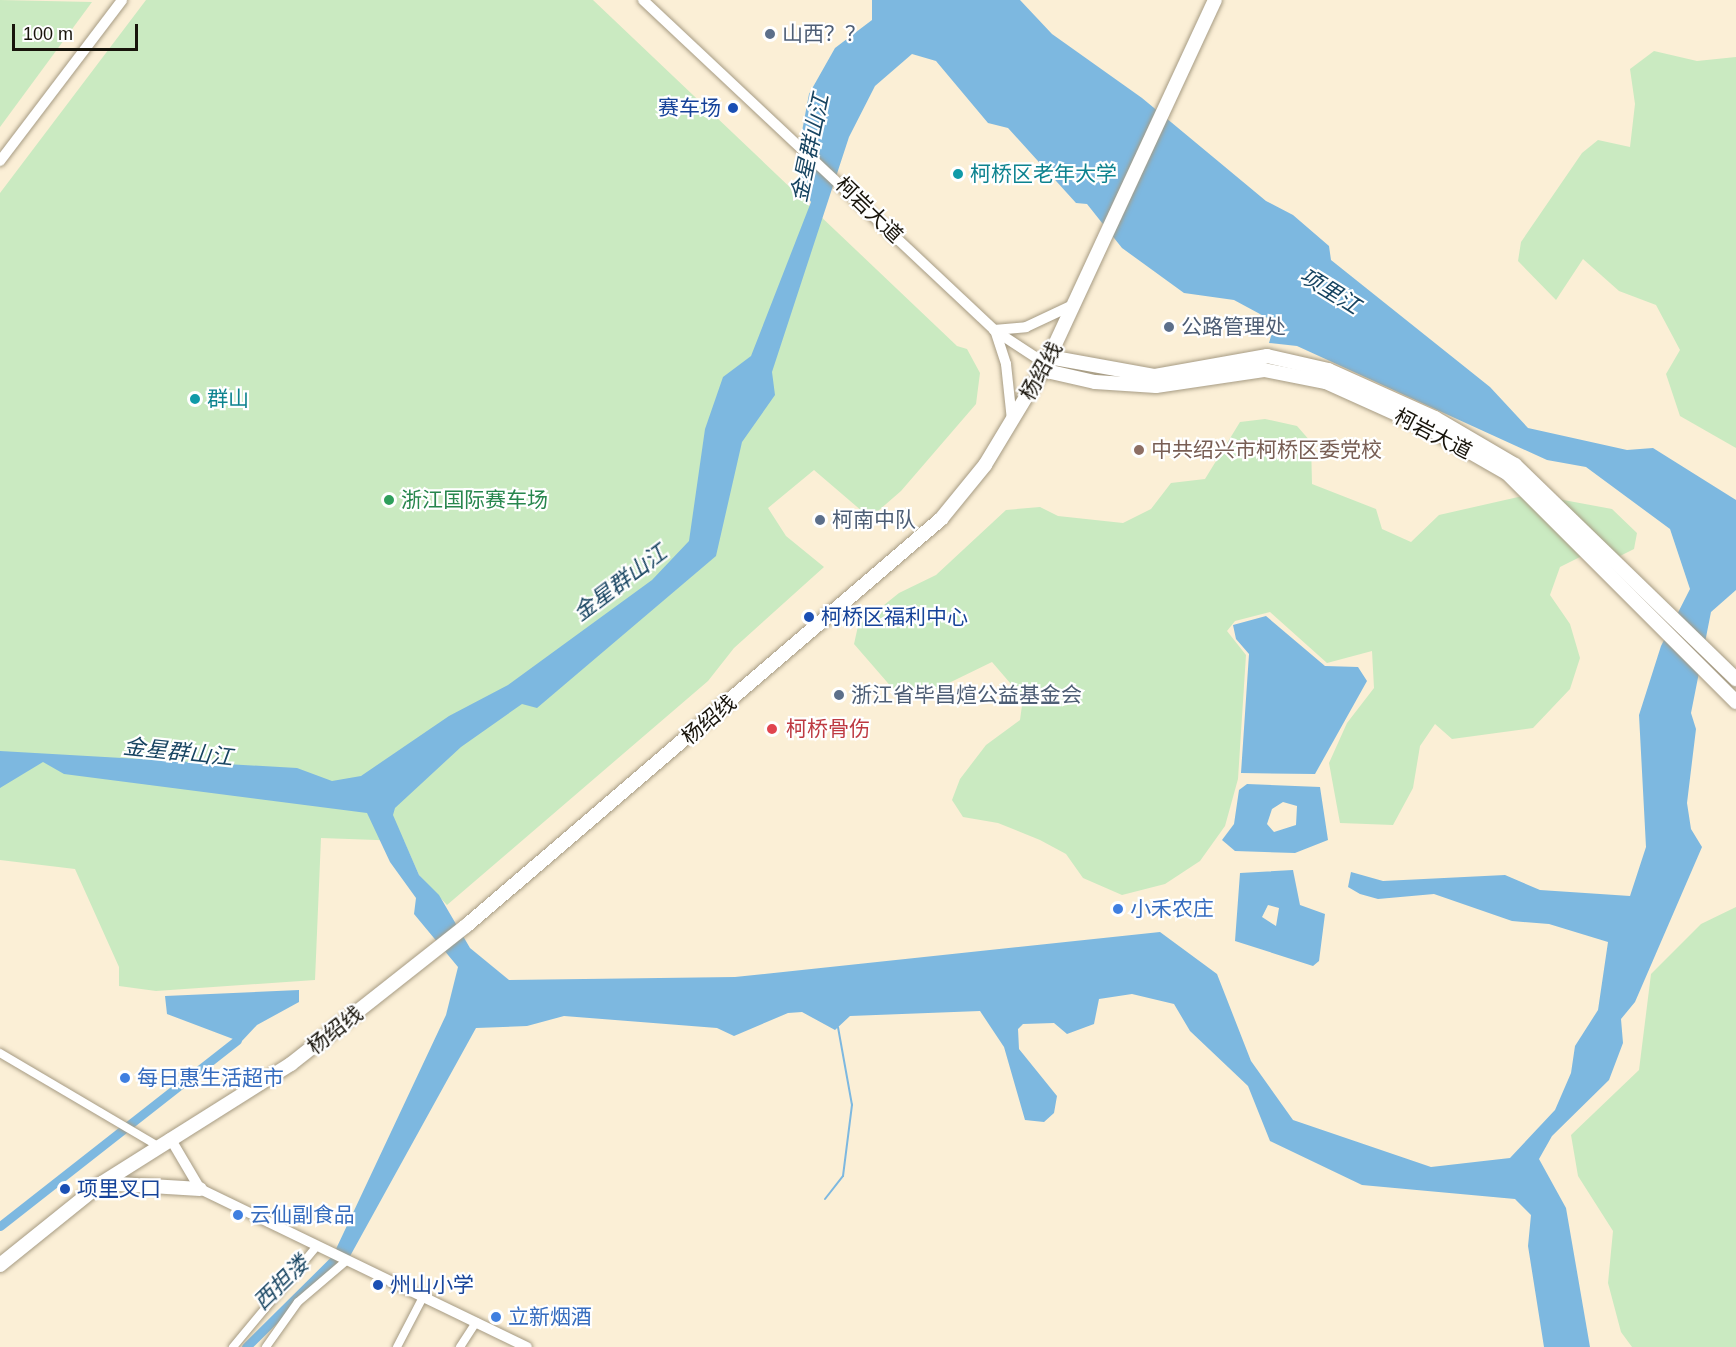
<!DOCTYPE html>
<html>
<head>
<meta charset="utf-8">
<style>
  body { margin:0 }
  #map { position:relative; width:1736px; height:1347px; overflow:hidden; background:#fbefd6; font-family:Arial,"Noto Sans SC",sans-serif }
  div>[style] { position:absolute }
  .green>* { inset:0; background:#caeac1 }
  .water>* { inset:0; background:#7db8e0 }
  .stream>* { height:2px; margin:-1px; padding:0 1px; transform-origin:1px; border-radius:1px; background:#7db8e0 }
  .canal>* { height:9px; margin:-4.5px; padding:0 4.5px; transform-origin:4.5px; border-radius:4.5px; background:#7db8e0 }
  .roads { filter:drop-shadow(0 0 2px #a69b83) drop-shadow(0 0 2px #a69b83) }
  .minor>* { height:8px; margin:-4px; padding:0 4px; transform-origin:4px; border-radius:4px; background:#fff }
  .tertiary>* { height:10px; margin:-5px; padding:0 5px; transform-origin:5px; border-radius:5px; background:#fff }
  .primary>* { height:14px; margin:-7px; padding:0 7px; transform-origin:7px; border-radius:7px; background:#fff }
  .dots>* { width:16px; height:16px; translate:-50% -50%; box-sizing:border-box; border:3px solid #fff; border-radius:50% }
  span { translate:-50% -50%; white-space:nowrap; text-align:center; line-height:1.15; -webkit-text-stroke:4.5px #fff; paint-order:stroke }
  .service-label { font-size:21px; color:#4e5e75 }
  .left { translate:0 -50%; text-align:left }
  .transit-label { font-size:21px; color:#164399 }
  .right { translate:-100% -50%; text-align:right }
  .culture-label { font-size:21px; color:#0d838f }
  .street-label { font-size:21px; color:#18140b }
  .education-label { font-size:21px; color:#785e54 }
  .leisure-label { font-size:21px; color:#27864d }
  .health-label { font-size:21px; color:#be3a42 }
  .shop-label { font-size:21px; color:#366cbe }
  .water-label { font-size:22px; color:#174461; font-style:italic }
  .scale { position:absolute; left:12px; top:24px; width:126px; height:27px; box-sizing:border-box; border:3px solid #18140b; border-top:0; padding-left:8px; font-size:18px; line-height:21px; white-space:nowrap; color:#18140b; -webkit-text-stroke:4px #fff; paint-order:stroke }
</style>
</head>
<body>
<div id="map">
  <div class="green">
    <div style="clip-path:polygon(0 0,92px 2px,0 127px)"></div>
    <div style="clip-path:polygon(146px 0,593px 0,957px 346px,967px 349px,980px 373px,976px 404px,901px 491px,870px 518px,814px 470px,768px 508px,786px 536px,824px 567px,734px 648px,708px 681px,447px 905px,419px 875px,404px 841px,321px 838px,315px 980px,156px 991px,119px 986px,119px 967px,75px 869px,0 860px,0 193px)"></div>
    <div style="clip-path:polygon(1654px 51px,1697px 61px,1736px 57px,1736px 448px,1680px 416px,1666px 374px,1680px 350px,1656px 305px,1619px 291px,1583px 259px,1556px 300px,1518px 261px,1521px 242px,1582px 153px,1598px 140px,1630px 147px,1635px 104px,1630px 69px)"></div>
    <div style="clip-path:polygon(1265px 419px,1297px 426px,1311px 442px,1312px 484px,1376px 509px,1382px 529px,1411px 542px,1439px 515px,1531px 494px,1612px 509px,1637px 533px,1634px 549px,1618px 557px,1586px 554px,1560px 567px,1550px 595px,1570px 624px,1580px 658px,1570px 689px,1533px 728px,1452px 739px,1435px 724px,1420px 746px,1413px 788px,1393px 825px,1340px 823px,1329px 763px,1347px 723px,1374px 688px,1372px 651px,1327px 663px,1270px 612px,1235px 621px,1227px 631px,1246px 655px,1238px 779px,1225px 826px,1200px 861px,1165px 884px,1122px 895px,1083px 878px,1066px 854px,1040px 840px,998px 823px,963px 817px,952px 800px,960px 779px,986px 745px,1020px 720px,1023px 698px,992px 662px,916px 699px,900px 697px,854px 644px,858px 626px,899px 593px,936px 575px,1006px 510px,1040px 507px,1058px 516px,1123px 523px,1151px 509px,1171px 483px,1205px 479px,1240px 422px)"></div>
    <div style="clip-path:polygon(1736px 907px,1736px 1347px,1632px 1347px,1621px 1332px,1608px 1283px,1613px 1231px,1578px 1176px,1571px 1135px,1639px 1070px,1651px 974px,1701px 924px)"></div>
  </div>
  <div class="water">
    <div style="clip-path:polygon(evenodd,872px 0,1020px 0,1052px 34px,1142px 98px,1266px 201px,1293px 215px,1329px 246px,1331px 260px,1490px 387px,1528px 428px,1627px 450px,1653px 448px,1736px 500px,1736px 590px,1711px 612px,1691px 713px,1696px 729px,1687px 803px,1691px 829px,1702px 847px,1635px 1002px,1621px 1019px,1623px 1043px,1609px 1080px,1552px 1136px,1539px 1159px,1566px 1208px,1590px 1347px,1544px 1347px,1528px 1246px,1531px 1215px,1515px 1199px,1362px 1185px,1270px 1141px,1248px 1086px,1190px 1031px,1174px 1004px,1132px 994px,1099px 999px,1094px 1024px,1067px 1034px,1054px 1023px,1023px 1024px,1018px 1029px,1019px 1049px,1057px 1096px,1054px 1113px,1044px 1122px,1025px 1120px,1004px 1047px,980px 1011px,850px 1016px,835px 1030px,802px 1012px,788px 1013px,734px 1036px,717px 1028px,564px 1016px,527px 1026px,476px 1028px,349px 1258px,336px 1249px,446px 1015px,458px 967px,414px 914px,416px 898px,390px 862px,367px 813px,64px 774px,43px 762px,0 788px,0 751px,297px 768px,332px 781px,361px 776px,449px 716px,508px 685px,652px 580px,689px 541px,705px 429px,723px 377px,751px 356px,811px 202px,799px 183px,797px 158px,809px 94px,835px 48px,872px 20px,872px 0,912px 54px,936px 61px,988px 123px,1008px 128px,1076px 203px,1087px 204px,1122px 248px,1184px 293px,1234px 300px,1275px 322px,1269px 343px,1297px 346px,1547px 460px,1586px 467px,1670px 529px,1690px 589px,1661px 646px,1639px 715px,1646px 847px,1630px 896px,1540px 890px,1505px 875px,1383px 881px,1351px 872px,1348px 887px,1360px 894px,1378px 899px,1434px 894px,1512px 921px,1549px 924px,1608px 942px,1598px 1010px,1575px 1046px,1571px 1073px,1555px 1110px,1510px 1158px,1431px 1167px,1293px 1120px,1251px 1061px,1217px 974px,1160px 932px,735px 977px,509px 980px,470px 948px,439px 895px,419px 875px,393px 815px,395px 808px,461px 747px,522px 704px,537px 708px,716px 556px,742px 442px,775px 395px,772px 372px,849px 137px,875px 86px,912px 54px)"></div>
    <div style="clip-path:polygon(1266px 616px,1325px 666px,1358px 667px,1367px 681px,1315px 774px,1241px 773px,1249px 654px,1236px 639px,1233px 625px)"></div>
    <div style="clip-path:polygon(evenodd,1247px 784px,1320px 787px,1328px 840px,1295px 853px,1235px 851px,1222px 840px,1234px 824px,1239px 790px,1247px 784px,1283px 802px,1297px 806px,1296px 825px,1274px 832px,1267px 824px,1272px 809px,1283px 802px)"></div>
    <div style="clip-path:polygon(evenodd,1293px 870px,1300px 905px,1325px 914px,1319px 961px,1313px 966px,1235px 941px,1240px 873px,1293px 870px,1268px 905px,1279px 908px,1276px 926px,1262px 917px,1268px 905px)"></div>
    <div style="clip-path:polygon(299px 990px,299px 1002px,257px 1025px,241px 1042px,167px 1014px,165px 996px)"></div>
  </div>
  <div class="stream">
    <div style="left:825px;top:1199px;width:29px;rotate:-52deg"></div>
    <div style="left:843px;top:1176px;width:72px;rotate:-82.8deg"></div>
    <div style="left:852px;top:1105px;width:79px;rotate:-100.2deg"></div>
  </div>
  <div class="canal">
    <div style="left:0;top:1226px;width:301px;rotate:-38.1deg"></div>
    <div style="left:246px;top:1347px;width:135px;rotate:-44.7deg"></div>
  </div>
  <div class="roads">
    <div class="minor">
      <div style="left:0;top:1053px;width:183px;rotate:30.5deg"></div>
      <div style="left:233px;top:1347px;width:131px;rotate:-50.3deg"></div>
      <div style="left:266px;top:1347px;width:55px;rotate:-54.6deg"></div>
      <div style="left:298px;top:1302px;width:63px;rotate:-40.5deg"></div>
      <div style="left:397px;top:1347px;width:56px;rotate:-62.5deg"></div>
      <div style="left:460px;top:1347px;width:30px;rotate:-57deg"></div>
    </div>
    <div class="tertiary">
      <div style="left:643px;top:0;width:482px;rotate:43.2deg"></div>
      <div style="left:994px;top:330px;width:62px;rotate:33.2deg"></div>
      <div style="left:0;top:161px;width:202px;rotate:-52.8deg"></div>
      <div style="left:994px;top:330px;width:32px;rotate:-5deg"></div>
      <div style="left:1026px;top:327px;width:54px;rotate:-25.1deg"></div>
      <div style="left:995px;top:330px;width:36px;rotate:72deg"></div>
      <div style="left:1006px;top:364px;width:56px;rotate:83.9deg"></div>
      <div style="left:170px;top:1138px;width:59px;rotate:59.5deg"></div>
      <div style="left:200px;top:1189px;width:363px;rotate:25.8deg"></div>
    </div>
    <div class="primary">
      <div style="left:1049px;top:357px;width:108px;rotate:10.2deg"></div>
      <div style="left:1155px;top:376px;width:114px;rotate:-10.1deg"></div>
      <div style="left:1267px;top:356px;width:63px;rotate:12.9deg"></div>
      <div style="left:1328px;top:370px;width:117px;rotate:24.2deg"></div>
      <div style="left:1435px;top:418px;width:93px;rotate:30.4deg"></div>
      <div style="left:1515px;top:465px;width:308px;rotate:44.1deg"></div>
      <div style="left:1042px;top:370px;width:54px;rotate:12.8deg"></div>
      <div style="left:1095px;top:382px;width:61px;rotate:3.8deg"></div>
      <div style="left:1156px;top:386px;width:109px;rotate:-8.4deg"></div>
      <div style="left:1264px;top:370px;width:63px;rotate:11deg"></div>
      <div style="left:1326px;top:382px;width:112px;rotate:24.3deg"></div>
      <div style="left:1428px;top:428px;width:91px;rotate:29.7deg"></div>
      <div style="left:1507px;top:473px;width:324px;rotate:45deg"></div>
      <div style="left:102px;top:1183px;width:98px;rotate:3.5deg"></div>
      <div style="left:0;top:1265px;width:131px;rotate:-38.8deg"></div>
      <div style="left:102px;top:1183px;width:223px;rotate:-32.2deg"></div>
      <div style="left:291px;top:1064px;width:223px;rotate:-38.3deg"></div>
      <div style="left:466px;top:926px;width:626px;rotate:-40.59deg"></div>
      <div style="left:941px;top:519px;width:70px;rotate:-50.8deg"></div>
      <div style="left:985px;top:465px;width:118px;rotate:-58.9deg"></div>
      <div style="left:1046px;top:364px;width:401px;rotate:-65.1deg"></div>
    </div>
  </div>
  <div class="dots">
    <div style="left:770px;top:34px;background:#5c6f8a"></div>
    <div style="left:733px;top:108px;background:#1a4fb4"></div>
    <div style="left:958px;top:174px;background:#0f9aa8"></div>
    <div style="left:1169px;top:327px;background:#5c6f8a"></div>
    <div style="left:195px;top:399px;background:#0f9aa8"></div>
    <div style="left:1139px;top:450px;background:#8d6e63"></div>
    <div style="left:389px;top:500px;background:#2e9e5b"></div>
    <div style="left:820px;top:520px;background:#5c6f8a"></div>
    <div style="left:809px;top:617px;background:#1a4fb4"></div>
    <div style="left:839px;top:695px;background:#5c6f8a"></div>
    <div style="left:772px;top:729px;background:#e0444e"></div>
    <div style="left:1118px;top:909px;background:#3f7fe0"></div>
    <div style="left:125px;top:1078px;background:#3f7fe0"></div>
    <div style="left:65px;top:1189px;background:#1a4fb4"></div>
    <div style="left:238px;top:1215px;background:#3f7fe0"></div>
    <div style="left:378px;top:1285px;background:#1a4fb4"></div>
    <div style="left:496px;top:1317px;background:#3f7fe0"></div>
  </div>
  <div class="service-label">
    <span class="left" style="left:782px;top:34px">山西？？</span>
    <span class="left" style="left:1181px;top:327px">公路管理处</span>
    <span class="left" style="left:832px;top:520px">柯南中队</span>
    <span class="left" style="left:851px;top:695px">浙江省毕昌煊公益基金会</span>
  </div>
  <div class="transit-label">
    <span class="right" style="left:721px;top:108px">赛车场</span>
    <span class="left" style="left:821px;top:617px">柯桥区福利中心</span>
    <span class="left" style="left:77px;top:1189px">项里叉口</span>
    <span class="left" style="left:390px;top:1285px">州山小学</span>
  </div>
  <div class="culture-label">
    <span class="left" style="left:970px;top:174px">柯桥区老年大学</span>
    <span class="left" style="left:207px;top:399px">群山</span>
  </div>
  <div class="street-label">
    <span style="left:869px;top:210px;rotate:44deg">柯岩大道</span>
    <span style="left:1041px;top:371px;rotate:-61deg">杨绍线</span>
    <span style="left:1433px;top:434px;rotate:27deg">柯岩大道</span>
    <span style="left:709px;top:720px;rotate:-40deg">杨绍线</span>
    <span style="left:335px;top:1030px;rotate:-38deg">杨绍线</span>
  </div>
  <div class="education-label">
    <span class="left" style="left:1151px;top:450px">中共绍兴市柯桥区委党校</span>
  </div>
  <div class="leisure-label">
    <span class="left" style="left:401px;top:500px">浙江国际赛车场</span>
  </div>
  <div class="health-label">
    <span class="left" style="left:786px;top:729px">柯桥骨伤</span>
  </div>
  <div class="shop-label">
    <span class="left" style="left:1130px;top:909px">小禾农庄</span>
    <span class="left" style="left:137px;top:1078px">每日惠生活超市</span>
    <span class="left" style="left:250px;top:1215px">云仙副食品</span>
    <span class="left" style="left:508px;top:1317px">立新烟酒</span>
  </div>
  <div class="water-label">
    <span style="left:810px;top:148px;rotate:-78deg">金星群山江</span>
    <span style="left:1330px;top:291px;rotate:32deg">项里江</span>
    <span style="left:620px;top:583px;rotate:-37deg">金星群山江</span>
    <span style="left:178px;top:752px;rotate:6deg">金星群山江</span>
    <span style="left:281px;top:1283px;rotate:-44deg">西担溇</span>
  </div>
  <div class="scale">100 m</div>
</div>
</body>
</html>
